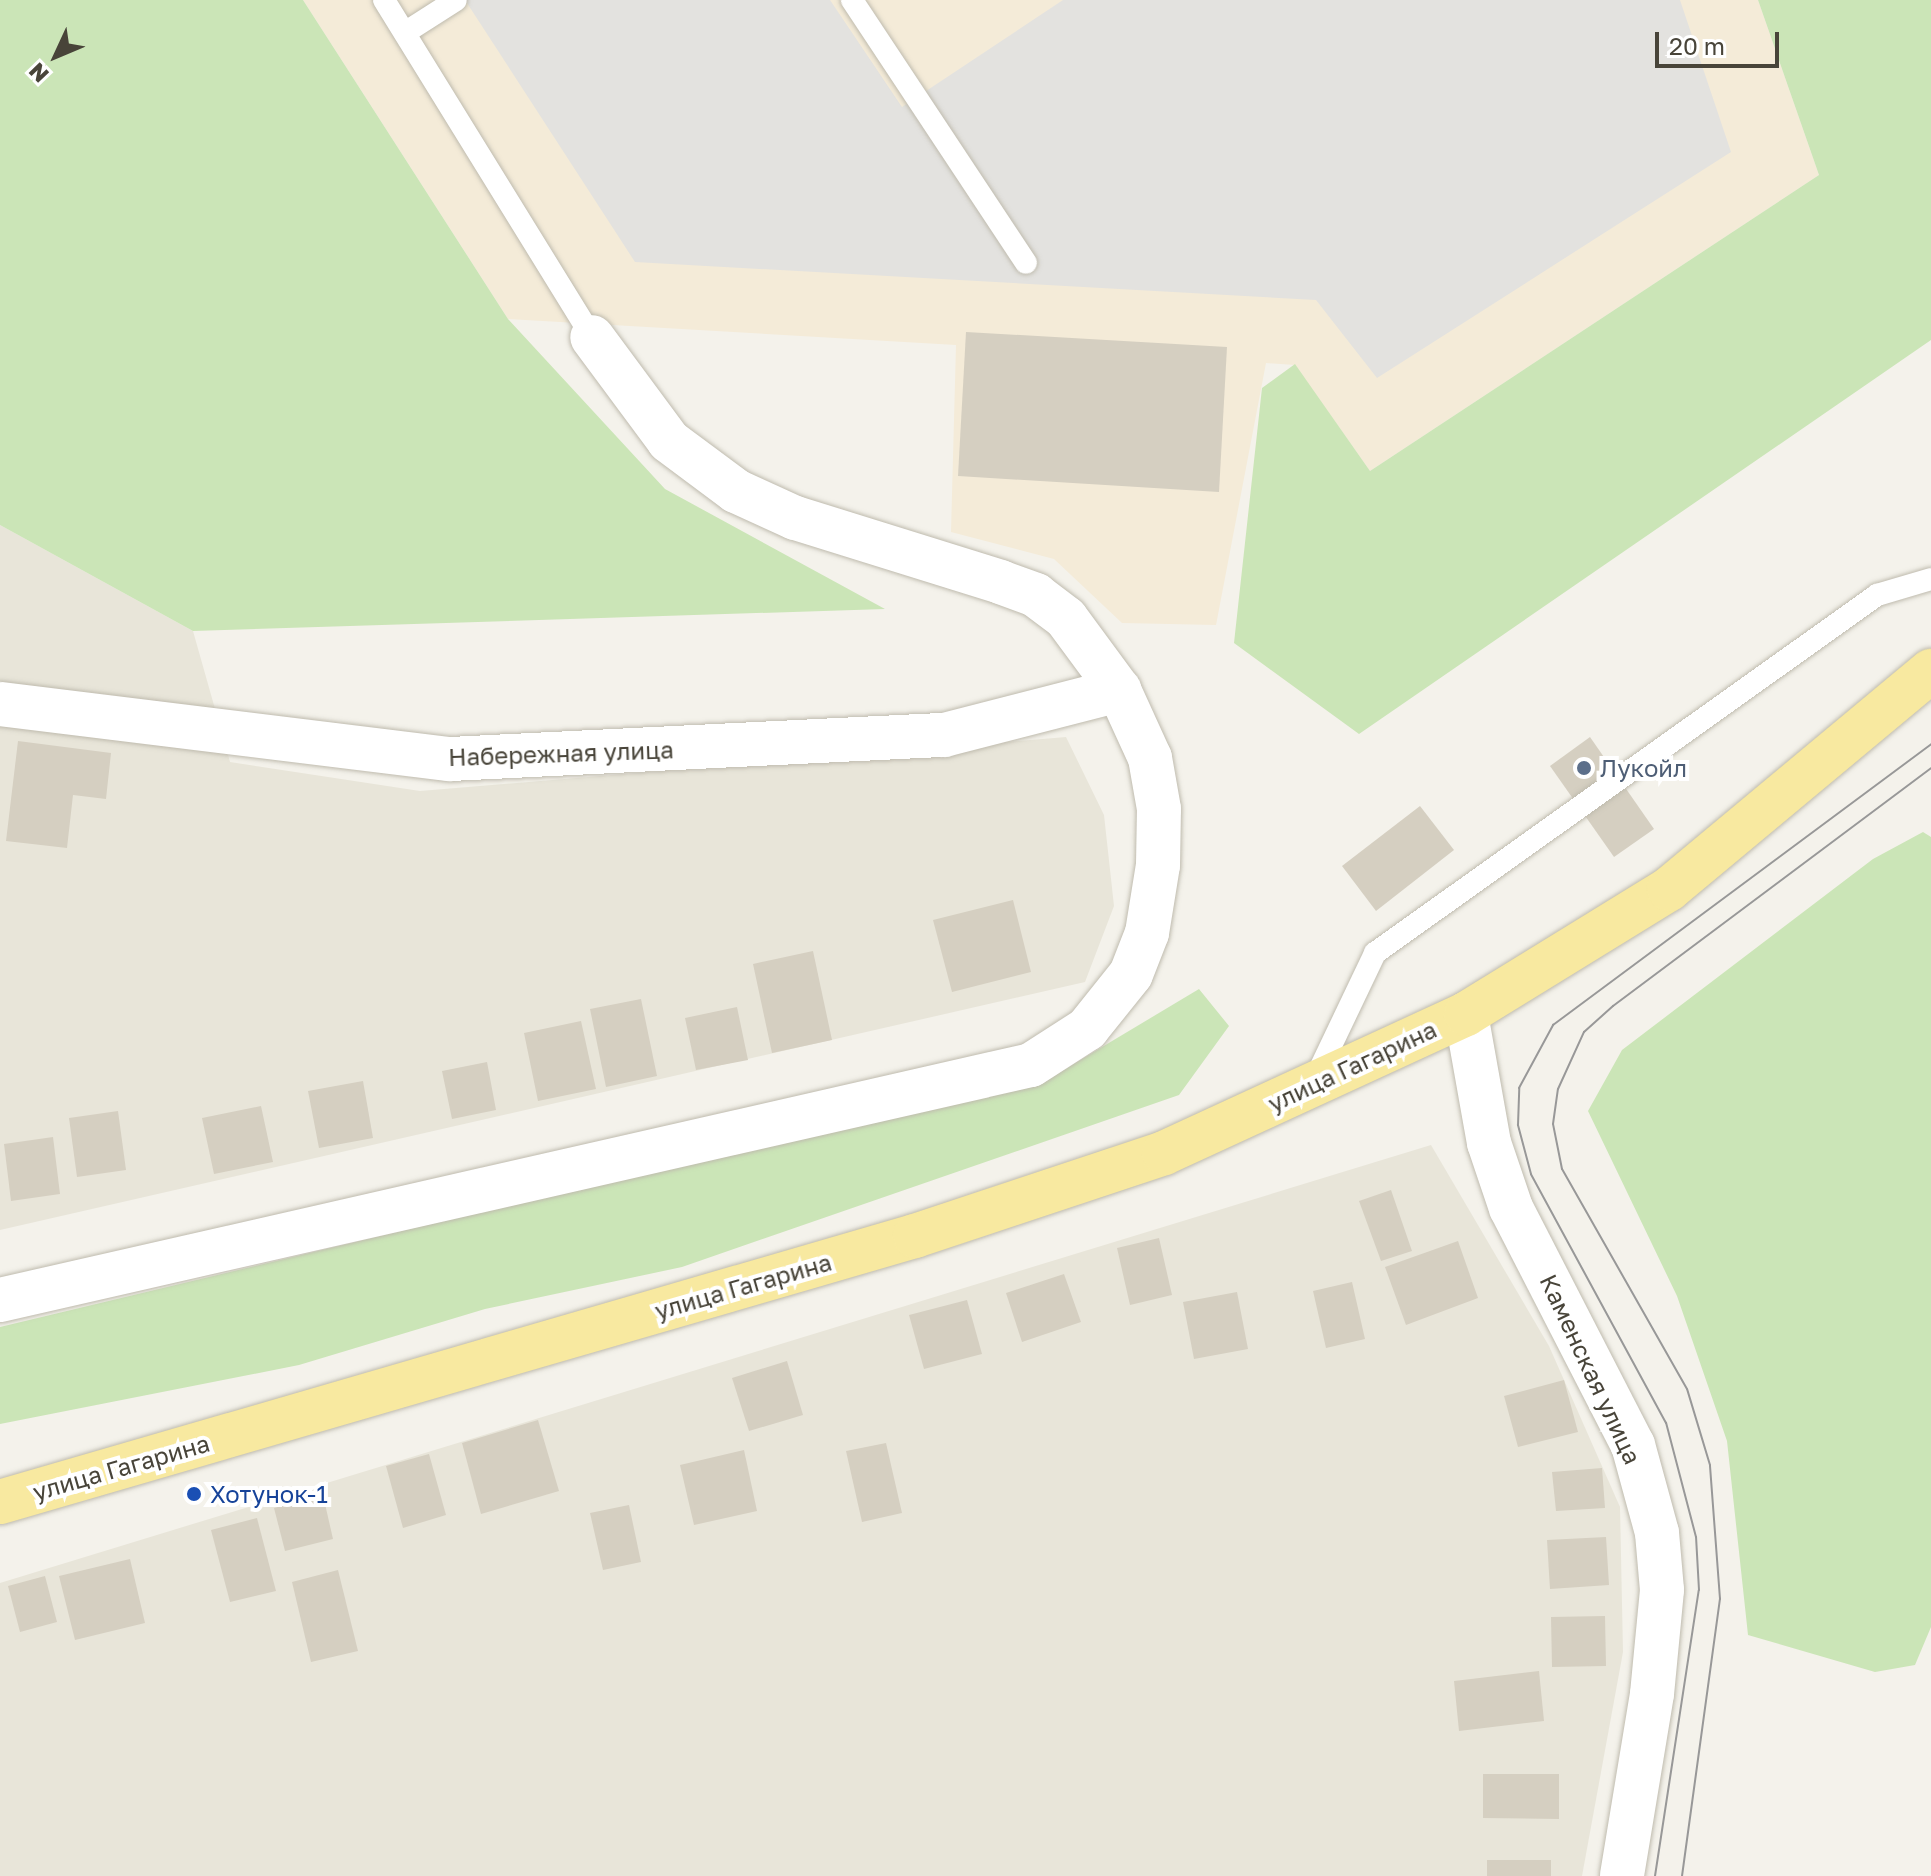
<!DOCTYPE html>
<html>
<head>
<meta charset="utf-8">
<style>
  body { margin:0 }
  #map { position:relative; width:1931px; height:1876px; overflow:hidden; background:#f4f2eb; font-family:"Golos Text",sans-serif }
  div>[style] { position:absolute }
  .residential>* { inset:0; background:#e8e5d9 }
  .commercial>* { inset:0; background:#f4ebd8 }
  .green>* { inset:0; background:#cbe5b7 }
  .parking>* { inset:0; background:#e3e2df }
  .building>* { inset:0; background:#d5cfc1 }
  .roads { filter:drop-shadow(0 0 2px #bfbbae) drop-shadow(0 0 2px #bfbbae) }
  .service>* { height:22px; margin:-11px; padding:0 11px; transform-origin:11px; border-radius:11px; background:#fff }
  .minor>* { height:44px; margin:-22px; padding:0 22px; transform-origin:22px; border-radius:22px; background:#fff }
  .primary>* { height:44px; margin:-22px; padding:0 22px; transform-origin:22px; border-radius:22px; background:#f8e9a0 }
  .tram>* { height:2px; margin:-1px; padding:0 1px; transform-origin:1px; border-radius:1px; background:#989898 }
  .dots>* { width:22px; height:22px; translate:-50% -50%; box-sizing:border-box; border:4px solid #fff; border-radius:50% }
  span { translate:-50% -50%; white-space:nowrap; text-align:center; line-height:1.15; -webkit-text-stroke:8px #fff; paint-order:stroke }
  .street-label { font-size:24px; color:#484439 }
  .service-label { font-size:24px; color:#4e5e75 }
  .left { translate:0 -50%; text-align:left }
  .transit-label { font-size:24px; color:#164399 }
  .north { position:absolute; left:16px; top:16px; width:80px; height:80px; -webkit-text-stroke:6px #fff; paint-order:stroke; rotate:226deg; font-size:22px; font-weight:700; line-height:32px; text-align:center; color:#484439 }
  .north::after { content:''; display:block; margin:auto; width:28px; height:36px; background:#484439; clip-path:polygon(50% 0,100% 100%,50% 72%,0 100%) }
  .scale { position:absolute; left:1655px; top:32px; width:124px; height:36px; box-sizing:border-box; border:4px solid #484439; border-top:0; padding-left:10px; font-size:24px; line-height:28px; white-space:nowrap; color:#484439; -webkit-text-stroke:6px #fff; paint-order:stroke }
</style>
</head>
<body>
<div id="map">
  <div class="residential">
    <div style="clip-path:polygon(0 525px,193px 631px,230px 762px,420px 791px,1066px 737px,1104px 815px,1114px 906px,1085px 982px,0 1230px)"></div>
    <div style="clip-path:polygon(1431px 1145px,1549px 1346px,1620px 1507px,1623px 1652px,1582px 1876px,0 1876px,0 1583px)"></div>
  </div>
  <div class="commercial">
    <div style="clip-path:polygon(303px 0,1758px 0,1819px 175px,1370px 471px,1295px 365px,1266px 363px,1216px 625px,1122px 623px,1054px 559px,951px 532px,956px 345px,508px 319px)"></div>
  </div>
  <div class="green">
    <div style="clip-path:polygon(0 0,303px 0,508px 319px,665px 489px,885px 609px,193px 631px,0 525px)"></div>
    <div style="clip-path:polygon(1758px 0,1931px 0,1931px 340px,1359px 734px,1234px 643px,1262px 388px,1295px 364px,1370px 471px,1819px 175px)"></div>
    <div style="clip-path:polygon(1923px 832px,1931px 837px,1931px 1627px,1915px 1665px,1875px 1672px,1748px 1635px,1727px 1441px,1677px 1296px,1588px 1111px,1622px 1050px,1873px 859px)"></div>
    <div style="clip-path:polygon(1199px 989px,1229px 1026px,1179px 1095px,682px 1267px,485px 1309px,299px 1365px,0 1424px,0 1327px,1057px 1074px)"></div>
  </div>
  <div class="parking">
    <div style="clip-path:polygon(465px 0,830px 0,902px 107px,1063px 0,1680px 0,1731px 152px,1377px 378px,1316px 300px,635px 262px)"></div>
  </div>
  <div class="building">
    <div style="clip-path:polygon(966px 332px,1227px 347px,1219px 492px,958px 476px)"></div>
    <div style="clip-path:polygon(1590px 737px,1654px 829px,1614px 857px,1550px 766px)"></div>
    <div style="clip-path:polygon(18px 741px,111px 753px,106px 799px,73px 795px,67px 848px,6px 841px)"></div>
    <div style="clip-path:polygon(1420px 806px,1454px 850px,1376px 911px,1342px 866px)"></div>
    <div style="clip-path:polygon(1013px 900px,1031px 972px,952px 992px,933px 920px)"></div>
    <div style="clip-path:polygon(813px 951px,832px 1040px,772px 1053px,753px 964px)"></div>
    <div style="clip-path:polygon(641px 999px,657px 1076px,606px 1087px,590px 1009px)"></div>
    <div style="clip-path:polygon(737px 1007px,748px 1060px,696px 1070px,685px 1018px)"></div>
    <div style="clip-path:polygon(581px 1021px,596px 1089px,538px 1101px,524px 1033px)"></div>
    <div style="clip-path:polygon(487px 1062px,496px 1110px,452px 1119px,442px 1071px)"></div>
    <div style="clip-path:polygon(363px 1081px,373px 1138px,319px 1148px,308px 1091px)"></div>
    <div style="clip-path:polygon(261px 1106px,273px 1162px,214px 1174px,202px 1118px)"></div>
    <div style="clip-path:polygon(118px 1111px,126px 1170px,77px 1177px,69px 1118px)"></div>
    <div style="clip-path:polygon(53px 1137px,60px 1194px,11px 1201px,4px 1144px)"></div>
    <div style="clip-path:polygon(1391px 1190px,1412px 1251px,1381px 1261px,1359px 1201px)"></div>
    <div style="clip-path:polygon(1159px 1238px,1172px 1295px,1130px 1305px,1117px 1248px)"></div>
    <div style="clip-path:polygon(1458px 1241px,1478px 1298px,1406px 1325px,1385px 1267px)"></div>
    <div style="clip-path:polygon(1064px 1274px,1081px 1322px,1022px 1342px,1006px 1293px)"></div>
    <div style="clip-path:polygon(1352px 1282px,1365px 1339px,1326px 1348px,1313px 1291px)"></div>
    <div style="clip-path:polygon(1237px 1292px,1248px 1349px,1194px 1359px,1183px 1302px)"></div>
    <div style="clip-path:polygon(967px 1300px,982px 1354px,924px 1369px,909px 1315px)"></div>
    <div style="clip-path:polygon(787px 1361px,803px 1415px,749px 1431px,732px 1378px)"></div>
    <div style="clip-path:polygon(1564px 1380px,1578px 1432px,1518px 1447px,1504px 1396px)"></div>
    <div style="clip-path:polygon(538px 1420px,559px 1491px,481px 1514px,462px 1443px)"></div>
    <div style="clip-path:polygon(886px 1443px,902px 1513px,862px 1522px,846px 1451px)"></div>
    <div style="clip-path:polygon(744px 1450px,757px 1511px,694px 1525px,680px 1465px)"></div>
    <div style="clip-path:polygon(429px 1454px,446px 1515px,403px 1528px,386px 1466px)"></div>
    <div style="clip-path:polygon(1602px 1468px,1605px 1508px,1556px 1511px,1552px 1472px)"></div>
    <div style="clip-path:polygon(323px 1495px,333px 1539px,285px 1551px,274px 1508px)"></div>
    <div style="clip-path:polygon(629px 1505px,641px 1562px,603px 1570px,590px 1513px)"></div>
    <div style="clip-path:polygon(257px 1518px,276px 1591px,230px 1602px,211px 1530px)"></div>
    <div style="clip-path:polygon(1606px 1537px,1609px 1585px,1550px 1589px,1547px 1540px)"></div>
    <div style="clip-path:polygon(130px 1559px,145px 1623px,75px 1640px,59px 1576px)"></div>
    <div style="clip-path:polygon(338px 1570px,358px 1651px,311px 1662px,292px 1582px)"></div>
    <div style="clip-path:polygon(45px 1576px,57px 1622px,20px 1632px,8px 1586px)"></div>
    <div style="clip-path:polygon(1605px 1616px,1606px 1666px,1552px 1667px,1551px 1617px)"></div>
    <div style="clip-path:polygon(1539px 1671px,1544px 1721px,1459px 1731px,1454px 1681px)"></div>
    <div style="clip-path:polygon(1483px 1774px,1559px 1774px,1559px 1819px,1483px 1818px)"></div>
    <div style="clip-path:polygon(1487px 1860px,1551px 1860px,1551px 1876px,1487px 1876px)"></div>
  </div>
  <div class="roads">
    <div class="service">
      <div style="left:384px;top:0;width:396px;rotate:58.3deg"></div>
      <div style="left:852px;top:0;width:315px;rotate:56.5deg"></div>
      <div style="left:406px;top:32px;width:59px;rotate:-32.6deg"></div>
      <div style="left:1314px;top:1081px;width:142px;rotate:-64.5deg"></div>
      <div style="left:1375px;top:953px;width:617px;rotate:-35.49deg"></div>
      <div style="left:1877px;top:595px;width:56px;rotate:-16.5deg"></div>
    </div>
    <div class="minor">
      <div style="left:0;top:704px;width:453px;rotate:7deg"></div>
      <div style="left:450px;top:759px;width:495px;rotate:-2.8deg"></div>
      <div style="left:944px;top:735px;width:181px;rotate:-14.4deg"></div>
      <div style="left:1466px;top:1014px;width:131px;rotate:79.9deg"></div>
      <div style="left:1489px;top:1143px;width:69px;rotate:71.3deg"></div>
      <div style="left:1511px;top:1208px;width:267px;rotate:62.8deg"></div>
      <div style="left:1633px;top:1445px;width:91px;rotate:74.7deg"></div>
      <div style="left:1657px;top:1533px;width:57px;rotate:85deg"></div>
      <div style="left:1662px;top:1590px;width:104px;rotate:95.5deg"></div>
      <div style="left:1652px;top:1694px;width:184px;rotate:99.4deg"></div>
      <div style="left:0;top:1300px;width:1057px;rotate:-12.84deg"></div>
      <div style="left:1031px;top:1065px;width:67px;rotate:-32.7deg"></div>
      <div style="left:1087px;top:1029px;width:70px;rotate:-51.3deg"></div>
      <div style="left:1131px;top:974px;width:44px;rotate:-68.7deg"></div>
      <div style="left:1147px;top:933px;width:69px;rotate:-80.8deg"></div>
      <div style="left:1158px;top:865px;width:56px;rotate:-89deg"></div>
      <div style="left:1159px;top:809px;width:52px;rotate:-100deg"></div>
      <div style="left:1150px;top:758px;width:75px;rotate:-114.5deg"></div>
      <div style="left:1119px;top:690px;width:89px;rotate:-126.4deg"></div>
      <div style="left:1066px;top:618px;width:38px;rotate:-143deg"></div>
      <div style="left:1036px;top:595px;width:37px;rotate:-160deg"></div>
      <div style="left:1001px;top:582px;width:216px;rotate:-162.7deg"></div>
      <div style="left:795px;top:518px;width:65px;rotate:-155.4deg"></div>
      <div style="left:736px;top:491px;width:84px;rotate:-143.3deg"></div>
      <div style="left:669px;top:441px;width:129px;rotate:-126.5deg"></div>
    </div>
    <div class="primary">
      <div style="left:0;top:1502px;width:953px;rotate:-16.21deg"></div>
      <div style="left:915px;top:1236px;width:262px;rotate:-18.4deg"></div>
      <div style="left:1164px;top:1153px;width:332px;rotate:-24.7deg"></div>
      <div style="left:1466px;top:1014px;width:238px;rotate:-31.6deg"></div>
      <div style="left:1669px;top:889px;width:341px;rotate:-39.8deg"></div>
    </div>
  </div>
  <div class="tram">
    <div style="left:1655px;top:1876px;width:289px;rotate:-81.3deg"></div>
    <div style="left:1699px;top:1590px;width:53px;rotate:-93.2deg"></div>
    <div style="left:1696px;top:1537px;width:118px;rotate:-104.7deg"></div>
    <div style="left:1666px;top:1423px;width:283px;rotate:-118.5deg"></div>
    <div style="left:1531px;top:1174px;width:51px;rotate:-104.9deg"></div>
    <div style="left:1518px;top:1125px;width:37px;rotate:-88deg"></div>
    <div style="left:1519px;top:1088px;width:72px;rotate:-61.6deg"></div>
    <div style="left:1553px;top:1025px;width:471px;rotate:-36.6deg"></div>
    <div style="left:1682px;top:1876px;width:280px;rotate:-82.2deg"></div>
    <div style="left:1720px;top:1599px;width:134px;rotate:-94.3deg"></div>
    <div style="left:1710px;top:1465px;width:79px;rotate:-106.8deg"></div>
    <div style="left:1687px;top:1389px;width:253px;rotate:-119.6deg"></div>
    <div style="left:1562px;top:1169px;width:46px;rotate:-101.3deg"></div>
    <div style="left:1553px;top:1124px;width:35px;rotate:-82deg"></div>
    <div style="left:1558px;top:1089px;width:63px;rotate:-65.5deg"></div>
    <div style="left:1584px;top:1032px;width:39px;rotate:-42deg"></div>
    <div style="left:1613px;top:1006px;width:397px;rotate:-36.8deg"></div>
  </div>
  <div class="dots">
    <div style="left:1584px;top:768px;background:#5c6f8a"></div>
    <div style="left:194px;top:1494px;background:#1a4fb4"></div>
  </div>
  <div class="street-label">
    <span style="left:561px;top:753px;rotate:-2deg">Набережная улица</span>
    <span style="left:1352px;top:1066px;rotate:-25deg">улица Гагарина</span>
    <span style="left:743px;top:1286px;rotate:-16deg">улица Гагарина</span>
    <span style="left:1591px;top:1369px;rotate:65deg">Каменская улица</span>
    <span style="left:121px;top:1467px;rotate:-16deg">улица Гагарина</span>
  </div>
  <div class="service-label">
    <span class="left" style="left:1600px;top:768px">Лукойл</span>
  </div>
  <div class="transit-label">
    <span class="left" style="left:210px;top:1494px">Хотунок-1</span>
  </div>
  <div class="north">N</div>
  <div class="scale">20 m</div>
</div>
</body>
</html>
